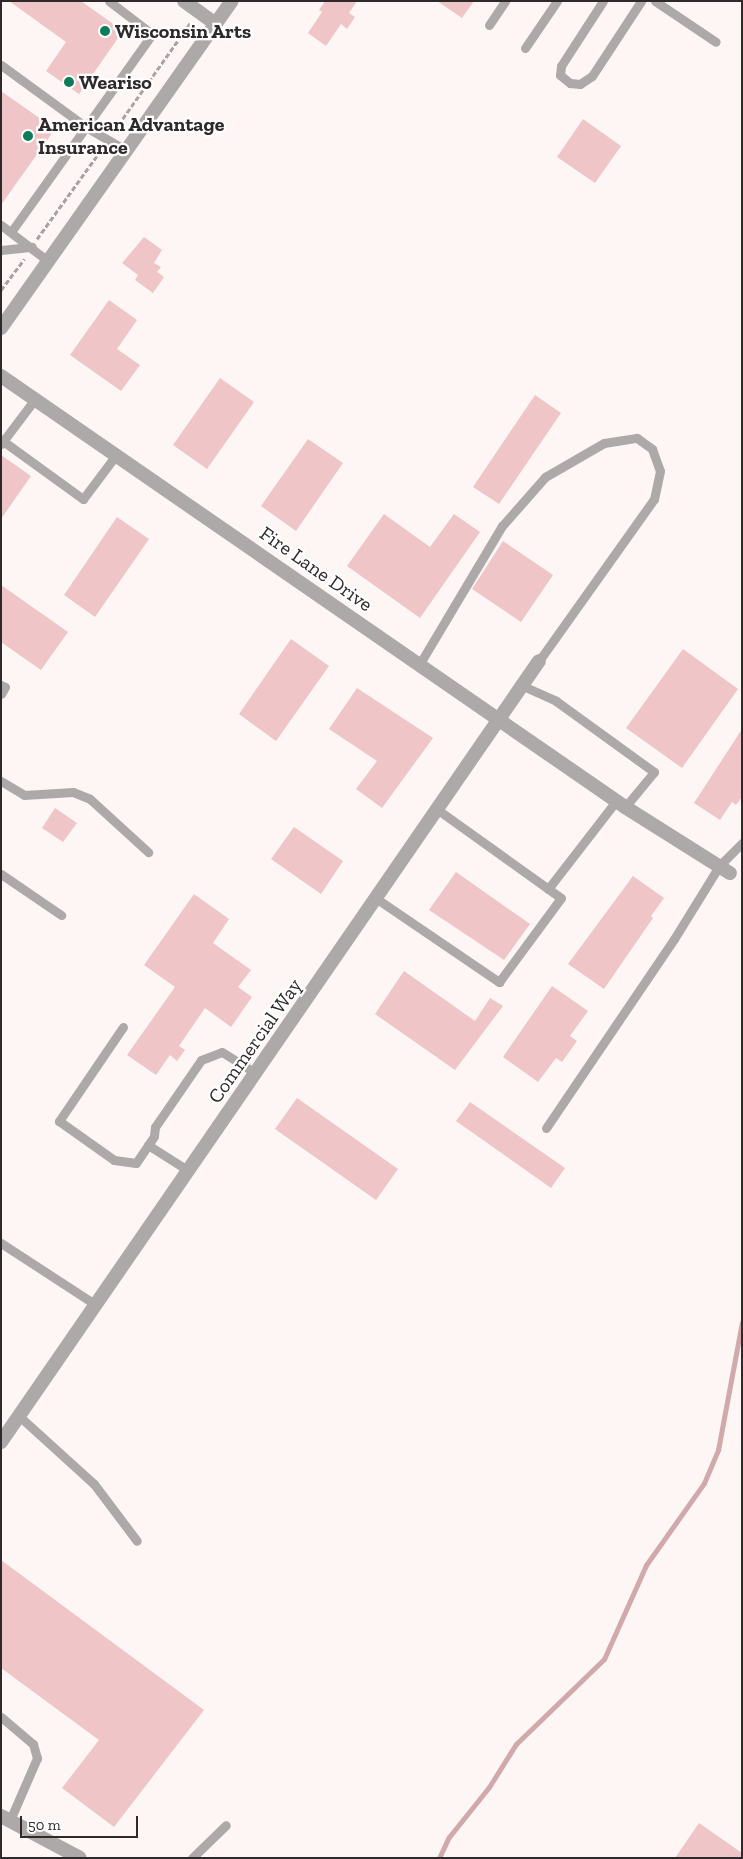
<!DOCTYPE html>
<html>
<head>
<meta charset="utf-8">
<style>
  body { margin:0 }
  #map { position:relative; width:743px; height:1859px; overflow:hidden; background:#fef5f5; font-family:"Zilla Slab",serif }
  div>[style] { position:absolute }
  .stream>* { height:5px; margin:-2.5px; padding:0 2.5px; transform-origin:2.5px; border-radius:2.5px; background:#d1a9ab }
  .building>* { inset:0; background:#efc5c8 }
  .path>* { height:3px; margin-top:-1.5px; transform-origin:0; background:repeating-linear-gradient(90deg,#a9a1a2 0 5px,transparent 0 7.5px) }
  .service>* { height:9px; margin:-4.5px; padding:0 4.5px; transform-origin:4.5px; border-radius:4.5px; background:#aea9a9 }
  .minor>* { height:14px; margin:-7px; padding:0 7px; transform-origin:7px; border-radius:7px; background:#aea9a9 }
  .tertiary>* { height:14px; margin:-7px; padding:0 7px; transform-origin:7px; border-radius:7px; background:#aea9a9 }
  .dots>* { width:14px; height:14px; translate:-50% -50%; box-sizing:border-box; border:2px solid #fff; border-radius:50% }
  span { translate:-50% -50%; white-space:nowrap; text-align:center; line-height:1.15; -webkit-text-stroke:4.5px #fff; paint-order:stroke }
  .poi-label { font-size:20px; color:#2e292a; font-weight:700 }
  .left { translate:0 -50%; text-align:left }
  .street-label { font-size:20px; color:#2e292a }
  .frame { position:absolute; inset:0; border:2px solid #2e292a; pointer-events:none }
  .scale { position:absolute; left:20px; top:1816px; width:118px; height:22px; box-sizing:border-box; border:2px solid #2e292a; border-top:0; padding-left:6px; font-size:15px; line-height:18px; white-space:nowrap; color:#2e292a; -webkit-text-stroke:4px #fff; paint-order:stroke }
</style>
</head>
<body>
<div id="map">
  <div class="stream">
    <div style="left:439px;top:1858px;width:23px;rotate:-65deg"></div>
    <div style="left:449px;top:1837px;width:64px;rotate:-51.3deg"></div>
    <div style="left:489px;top:1787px;width:51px;rotate:-57.9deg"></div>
    <div style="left:516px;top:1744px;width:122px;rotate:-44deg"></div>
    <div style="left:604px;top:1659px;width:103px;rotate:-65.9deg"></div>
    <div style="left:646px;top:1565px;width:100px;rotate:-54.7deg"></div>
    <div style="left:704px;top:1483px;width:36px;rotate:-67deg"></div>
    <div style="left:718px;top:1450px;width:130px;rotate:-79.4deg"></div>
  </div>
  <div class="building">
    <div style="clip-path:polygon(9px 1px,81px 1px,123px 31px,79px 94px,46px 71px,66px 42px)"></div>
    <div style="clip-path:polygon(325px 1px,357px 1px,349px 13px,355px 17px,347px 29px,341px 24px,326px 46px,308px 33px,322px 12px,319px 10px)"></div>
    <div style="clip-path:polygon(437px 1px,474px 1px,462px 18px)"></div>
    <div style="clip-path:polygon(1px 91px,55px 129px,1px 205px)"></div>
    <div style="clip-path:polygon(583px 119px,621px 146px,595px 183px,557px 157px)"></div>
    <div style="clip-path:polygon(144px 237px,162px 250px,154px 263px,161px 267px,157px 272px,164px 277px,153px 293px,135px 280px,138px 275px,122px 263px)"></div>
    <div style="clip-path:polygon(109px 300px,137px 320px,117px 349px,140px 365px,121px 391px,70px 355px)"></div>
    <div style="clip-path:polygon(220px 378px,254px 402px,207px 469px,173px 445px)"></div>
    <div style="clip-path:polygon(535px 395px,561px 413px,499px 504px,473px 487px)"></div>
    <div style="clip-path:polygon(308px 439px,343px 463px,296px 531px,261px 506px)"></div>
    <div style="clip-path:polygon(1px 455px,31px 476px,1px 519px)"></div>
    <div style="clip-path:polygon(384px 514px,430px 547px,454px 514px,480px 532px,420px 618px,347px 566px)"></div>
    <div style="clip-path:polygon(117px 517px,149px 539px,95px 617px,64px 595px)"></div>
    <div style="clip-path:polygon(503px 541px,553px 575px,521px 622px,472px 589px)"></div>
    <div style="clip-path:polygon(1px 585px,68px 632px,41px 670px,1px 642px)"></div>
    <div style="clip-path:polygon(291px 639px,329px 666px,276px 741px,239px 714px)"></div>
    <div style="clip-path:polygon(683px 649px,738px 689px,682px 768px,626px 728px)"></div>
    <div style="clip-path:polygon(357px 688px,433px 738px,382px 808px,356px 789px,377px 761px,329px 729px)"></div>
    <div style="clip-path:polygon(742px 729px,742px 797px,736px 805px,732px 802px,720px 820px,694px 803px)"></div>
    <div style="clip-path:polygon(55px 808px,77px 823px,63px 842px,42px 828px)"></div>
    <div style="clip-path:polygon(294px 827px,343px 861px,321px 894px,271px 859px)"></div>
    <div style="clip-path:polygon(456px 872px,530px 924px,504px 960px,429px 910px)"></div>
    <div style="clip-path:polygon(633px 876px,664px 898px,651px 916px,653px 918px,604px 989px,568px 964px)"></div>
    <div style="clip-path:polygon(194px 894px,229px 919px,213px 943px,251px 970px,238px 987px,252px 997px,231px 1027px,205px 1008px,179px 1046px,185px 1050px,177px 1061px,170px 1055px,156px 1075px,127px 1055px,175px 987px,144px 965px)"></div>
    <div style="clip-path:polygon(404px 971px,475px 1021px,490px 998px,503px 1006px,455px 1070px,375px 1014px)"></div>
    <div style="clip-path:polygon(552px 986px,588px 1011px,570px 1036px,577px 1041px,562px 1062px,556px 1058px,538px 1082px,503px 1057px)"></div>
    <div style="clip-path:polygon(297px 1098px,398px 1169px,376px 1200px,275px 1129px)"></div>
    <div style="clip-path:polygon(470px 1102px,565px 1168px,551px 1188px,456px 1121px)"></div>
    <div style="clip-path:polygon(1px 1560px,204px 1710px,114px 1827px,62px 1788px,99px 1740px,1px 1668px)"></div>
    <div style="clip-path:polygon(699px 1823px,742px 1853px,742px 1858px,675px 1858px)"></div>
  </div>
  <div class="path">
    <div style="left:114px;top:131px;width:133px;rotate:-54.8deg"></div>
    <div style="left:37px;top:239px;width:111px;rotate:-54.2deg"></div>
    <div style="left:1px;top:290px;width:39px;rotate:-53deg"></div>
  </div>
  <div class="service">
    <div style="left:603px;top:1px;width:77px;rotate:122.9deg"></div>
    <div style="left:561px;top:66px;width:9px;rotate:96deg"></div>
    <div style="left:560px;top:75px;width:13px;rotate:39deg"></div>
    <div style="left:570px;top:83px;width:10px;rotate:6deg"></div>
    <div style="left:580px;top:84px;width:14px;rotate:-34deg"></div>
    <div style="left:592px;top:76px;width:90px;rotate:-56.8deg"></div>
    <div style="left:655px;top:1px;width:73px;rotate:33.9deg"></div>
    <div style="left:489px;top:25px;width:29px;rotate:-56deg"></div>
    <div style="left:525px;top:48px;width:57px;rotate:-55.8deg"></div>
    <div style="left:1px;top:65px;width:105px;rotate:36.1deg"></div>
    <div style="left:86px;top:127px;width:48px;rotate:30.3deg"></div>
    <div style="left:1px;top:225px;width:59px;rotate:37.5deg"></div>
    <div style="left:11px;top:232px;width:243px;rotate:-54.5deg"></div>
    <div style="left:152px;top:34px;width:54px;rotate:-142.5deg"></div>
    <div style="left:1px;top:250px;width:31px;rotate:-6deg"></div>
    <div style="left:3px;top:441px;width:99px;rotate:35.9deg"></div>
    <div style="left:83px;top:499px;width:55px;rotate:-53.1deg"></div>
    <div style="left:1px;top:444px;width:56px;rotate:-52.9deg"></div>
    <div style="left:419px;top:665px;width:162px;rotate:-59.2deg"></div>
    <div style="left:502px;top:526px;width:65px;rotate:-48.7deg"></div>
    <div style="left:545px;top:477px;width:68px;rotate:-30deg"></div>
    <div style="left:604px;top:443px;width:33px;rotate:-9deg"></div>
    <div style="left:637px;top:438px;width:19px;rotate:36deg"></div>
    <div style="left:652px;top:449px;width:23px;rotate:70deg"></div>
    <div style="left:660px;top:471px;width:29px;rotate:102deg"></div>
    <div style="left:654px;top:499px;width:199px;rotate:125.4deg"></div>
    <div style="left:1px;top:685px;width:4px;rotate:27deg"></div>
    <div style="left:5px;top:687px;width:8px;rotate:120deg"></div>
    <div style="left:523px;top:686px;width:36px;rotate:24deg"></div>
    <div style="left:556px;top:701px;width:121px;rotate:35.9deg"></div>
    <div style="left:654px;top:772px;width:45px;rotate:129.6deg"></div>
    <div style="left:1px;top:781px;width:27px;rotate:31deg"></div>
    <div style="left:24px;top:795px;width:49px;rotate:-3.5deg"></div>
    <div style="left:73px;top:792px;width:18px;rotate:22deg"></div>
    <div style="left:90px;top:799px;width:79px;rotate:42.4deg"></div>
    <div style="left:1px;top:874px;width:73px;rotate:34.3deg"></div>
    <div style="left:548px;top:889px;width:111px;rotate:-52.3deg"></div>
    <div style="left:377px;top:899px;width:148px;rotate:34.2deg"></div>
    <div style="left:499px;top:982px;width:104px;rotate:-53.6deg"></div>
    <div style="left:561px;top:898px;width:151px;rotate:-144.4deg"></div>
    <div style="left:123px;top:1027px;width:114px;rotate:124.2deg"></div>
    <div style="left:59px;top:1121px;width:67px;rotate:35.3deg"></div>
    <div style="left:114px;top:1160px;width:22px;rotate:8deg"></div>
    <div style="left:136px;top:1163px;width:32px;rotate:-56deg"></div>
    <div style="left:154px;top:1136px;width:9px;rotate:-84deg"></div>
    <div style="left:155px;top:1127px;width:81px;rotate:-55.5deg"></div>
    <div style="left:201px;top:1060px;width:22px;rotate:-21deg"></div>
    <div style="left:222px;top:1052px;width:40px;rotate:32deg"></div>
    <div style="left:546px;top:1128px;width:228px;rotate:-55.9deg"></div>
    <div style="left:674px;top:939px;width:86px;rotate:-58.3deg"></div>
    <div style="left:719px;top:866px;width:33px;rotate:-45deg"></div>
    <div style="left:148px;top:1145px;width:49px;rotate:32.4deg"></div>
    <div style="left:1px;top:1243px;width:113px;rotate:33.1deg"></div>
    <div style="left:19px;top:1416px;width:101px;rotate:42.2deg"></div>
    <div style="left:94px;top:1484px;width:71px;rotate:53deg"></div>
    <div style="left:1px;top:1717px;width:42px;rotate:40.2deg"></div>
    <div style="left:33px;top:1744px;width:15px;rotate:74deg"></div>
    <div style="left:37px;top:1758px;width:68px;rotate:113.5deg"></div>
    <div style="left:192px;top:1858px;width:47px;rotate:-44.1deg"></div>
  </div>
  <div class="minor">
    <div style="left:184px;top:1px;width:39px;rotate:36deg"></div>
    <div style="left:1px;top:376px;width:758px;rotate:34.63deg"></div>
    <div style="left:625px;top:807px;width:124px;rotate:32.2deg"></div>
    <div style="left:1px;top:1442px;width:948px;rotate:-55.44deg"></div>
    <div style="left:1px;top:1816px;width:89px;rotate:28deg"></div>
  </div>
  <div class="tertiary">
    <div style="left:1px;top:328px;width:400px;rotate:-54.8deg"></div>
  </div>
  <div class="dots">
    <div style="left:105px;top:31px;background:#097c58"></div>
    <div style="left:69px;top:82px;background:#097c58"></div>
    <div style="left:28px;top:136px;background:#097c58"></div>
  </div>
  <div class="poi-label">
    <span class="left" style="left:115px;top:31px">Wisconsin Arts</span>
    <span class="left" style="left:79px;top:82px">Weariso</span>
    <span class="left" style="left:38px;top:136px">American Advantage<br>Insurance</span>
  </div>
  <div class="street-label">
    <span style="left:316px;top:569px;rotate:35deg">Fire Lane Drive</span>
    <span style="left:255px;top:1041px;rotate:-55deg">Commercial Way</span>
  </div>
  <div class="frame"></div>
  <div class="scale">50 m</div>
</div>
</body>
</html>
